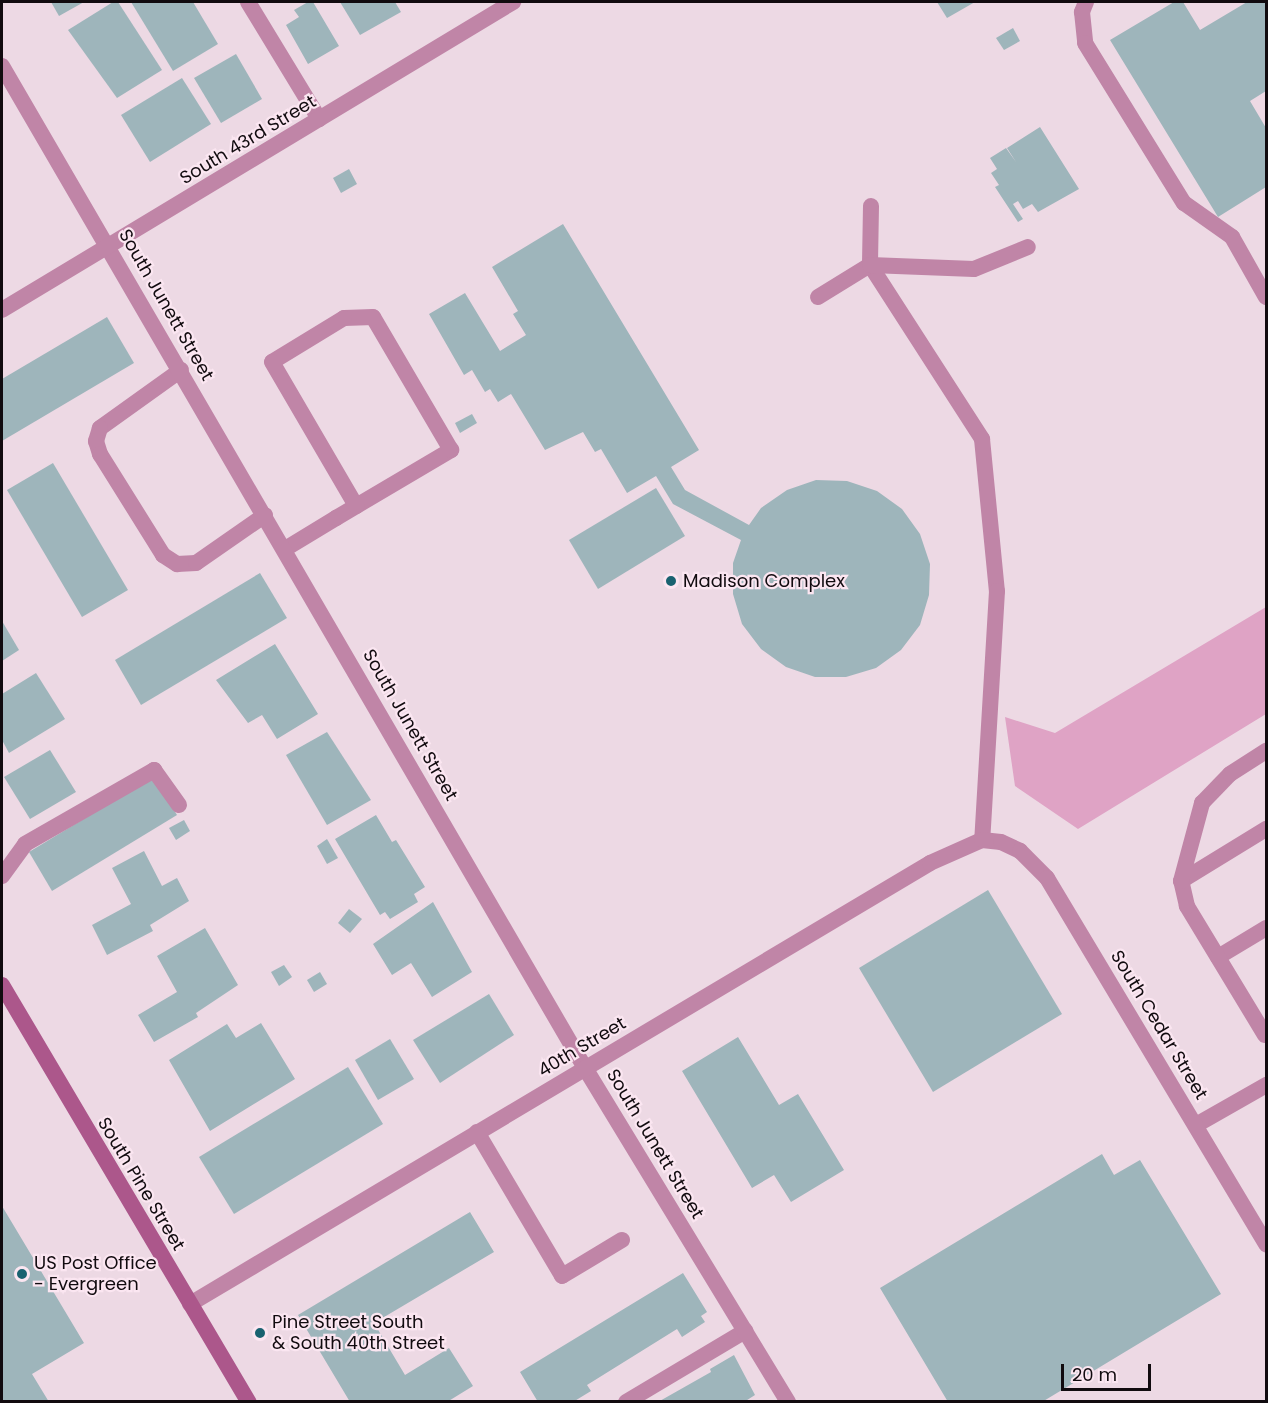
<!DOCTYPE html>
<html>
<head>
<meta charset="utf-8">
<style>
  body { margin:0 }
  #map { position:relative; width:1268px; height:1403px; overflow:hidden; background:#edd9e4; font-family:Poppins,sans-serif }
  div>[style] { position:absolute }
  .green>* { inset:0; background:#dfa3c5 }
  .building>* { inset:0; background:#9eb5bb }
  .service>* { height:16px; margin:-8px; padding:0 8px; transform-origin:8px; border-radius:8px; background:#c085a7 }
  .minor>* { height:16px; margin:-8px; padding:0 8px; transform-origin:8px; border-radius:8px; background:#c085a7 }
  .secondary>* { height:16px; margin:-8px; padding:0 8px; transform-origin:8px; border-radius:8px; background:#ac578b }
  .dots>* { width:16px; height:16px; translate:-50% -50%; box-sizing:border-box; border:3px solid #fbe6f1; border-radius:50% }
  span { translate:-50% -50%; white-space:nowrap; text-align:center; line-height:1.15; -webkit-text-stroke:4.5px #fbe6f1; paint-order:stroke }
  .street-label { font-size:18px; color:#110b0f }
  .poi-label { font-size:18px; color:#110b0f }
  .left { translate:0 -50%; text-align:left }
  .frame { position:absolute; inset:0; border:3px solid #110b0f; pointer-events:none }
  .scale { position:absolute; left:1061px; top:1364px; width:90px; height:27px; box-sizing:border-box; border:3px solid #110b0f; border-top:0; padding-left:8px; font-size:18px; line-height:21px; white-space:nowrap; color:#110b0f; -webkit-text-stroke:4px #fbe6f1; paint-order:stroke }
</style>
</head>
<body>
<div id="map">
  <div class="green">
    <div style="clip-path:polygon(1266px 607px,1266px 714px,1078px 829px,1015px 786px,1005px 717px,1055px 733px)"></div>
  </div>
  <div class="building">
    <div style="clip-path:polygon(51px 2px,84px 2px,59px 16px)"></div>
    <div style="clip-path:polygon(113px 2px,118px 2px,162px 70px,117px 98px,68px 30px)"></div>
    <div style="clip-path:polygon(131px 2px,193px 2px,218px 44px,173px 71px)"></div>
    <div style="clip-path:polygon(308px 2px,313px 2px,339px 46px,308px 64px,286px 25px,299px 17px,294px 10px)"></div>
    <div style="clip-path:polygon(340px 2px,395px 2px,401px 12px,360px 35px)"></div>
    <div style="clip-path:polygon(937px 2px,975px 2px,947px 18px)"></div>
    <div style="clip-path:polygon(1174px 2px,1183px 2px,1200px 30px,1247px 2px,1266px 2px,1266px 91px,1250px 101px,1266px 128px,1266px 187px,1218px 217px,1110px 40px)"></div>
    <div style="clip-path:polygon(1013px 28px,1020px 41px,1004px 50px,996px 38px)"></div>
    <div style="clip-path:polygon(236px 54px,262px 99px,221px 123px,194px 78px)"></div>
    <div style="clip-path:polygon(182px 78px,211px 124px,150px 162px,121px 115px)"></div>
    <div style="clip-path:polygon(1040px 127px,1079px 189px,1038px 212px,1032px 204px,1023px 209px,1018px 201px,1013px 204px,1023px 219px,1018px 222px,995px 187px,999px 185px,991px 173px,997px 169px,990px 158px,1006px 148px,1016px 162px,1007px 148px)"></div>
    <div style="clip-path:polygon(349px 169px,357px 184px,341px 193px,333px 178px)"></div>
    <div style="clip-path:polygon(563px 224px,699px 450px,671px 467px,685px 490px,749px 525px,761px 508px,787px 490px,816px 480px,847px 481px,877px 491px,902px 509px,920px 534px,930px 564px,929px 595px,920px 625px,901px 650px,876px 668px,846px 677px,815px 677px,786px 667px,761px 649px,742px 624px,733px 594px,733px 563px,741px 540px,673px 504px,656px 476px,627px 493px,601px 449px,595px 452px,583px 432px,545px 450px,511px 394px,498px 402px,490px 389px,485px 392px,472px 370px,464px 375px,429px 314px,465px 293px,500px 351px,526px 335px,513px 314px,518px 311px,492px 267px)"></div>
    <div style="clip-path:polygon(107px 317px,134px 363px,2px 441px,2px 379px)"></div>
    <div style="clip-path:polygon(472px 414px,477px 423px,460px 433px,455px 423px)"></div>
    <div style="clip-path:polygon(53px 463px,128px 590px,82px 617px,7px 490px)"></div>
    <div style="clip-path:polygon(656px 488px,685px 536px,598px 589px,569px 540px)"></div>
    <div style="clip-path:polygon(260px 573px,287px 618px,141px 705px,115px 660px)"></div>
    <div style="clip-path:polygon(2px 621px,19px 650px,2px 661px)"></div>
    <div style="clip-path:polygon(275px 644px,318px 714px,277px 739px,262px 715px,248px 723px,216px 680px)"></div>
    <div style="clip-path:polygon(36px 673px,65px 719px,9px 753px,2px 740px,2px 694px)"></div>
    <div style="clip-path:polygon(327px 732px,371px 800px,327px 825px,286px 755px)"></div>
    <div style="clip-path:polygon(50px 750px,76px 792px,30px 819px,4px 777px)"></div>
    <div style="clip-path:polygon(153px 777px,177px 815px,52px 891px,29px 852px)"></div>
    <div style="clip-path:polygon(376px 815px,392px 842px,396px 840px,425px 887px,414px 894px,418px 902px,390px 919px,385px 912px,380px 915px,335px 839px)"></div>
    <div style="clip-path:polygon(184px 820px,190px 831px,176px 840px,169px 828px)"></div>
    <div style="clip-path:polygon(327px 839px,338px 858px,327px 864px,317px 846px)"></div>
    <div style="clip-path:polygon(144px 851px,162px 886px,177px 878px,189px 901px,150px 925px,153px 931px,107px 955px,92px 925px,131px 904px,112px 868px)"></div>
    <div style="clip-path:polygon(988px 890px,1062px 1014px,933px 1092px,859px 968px)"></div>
    <div style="clip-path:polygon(433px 902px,472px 972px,432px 997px,411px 963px,392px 975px,373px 944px)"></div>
    <div style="clip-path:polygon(349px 909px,362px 919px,350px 933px,338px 923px)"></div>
    <div style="clip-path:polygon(205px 928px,238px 985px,196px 1013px,198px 1017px,154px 1042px,138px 1015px,177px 992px,157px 956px)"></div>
    <div style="clip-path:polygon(284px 965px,292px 977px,279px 986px,271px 972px)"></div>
    <div style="clip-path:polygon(320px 972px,327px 984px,314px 992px,307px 980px)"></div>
    <div style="clip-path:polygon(489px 994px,514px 1035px,440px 1083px,413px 1040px)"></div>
    <div style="clip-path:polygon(261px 1023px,295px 1079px,210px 1131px,169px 1060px,227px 1024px,236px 1038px)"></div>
    <div style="clip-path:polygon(738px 1037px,779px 1105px,798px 1094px,844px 1170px,791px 1202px,774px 1175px,752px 1188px,682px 1071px)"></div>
    <div style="clip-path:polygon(390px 1039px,414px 1079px,378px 1100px,355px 1060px)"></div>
    <div style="clip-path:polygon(348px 1067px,383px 1124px,234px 1214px,199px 1157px)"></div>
    <div style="clip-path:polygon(1102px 1154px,1114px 1175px,1140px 1160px,1221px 1294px,1042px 1402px,948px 1402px,880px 1288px)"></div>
    <div style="clip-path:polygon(2px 1206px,84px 1343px,32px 1374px,49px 1402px,2px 1402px)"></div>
    <div style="clip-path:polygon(470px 1212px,494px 1252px,374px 1323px,405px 1375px,449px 1348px,473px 1386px,447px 1402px,350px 1402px,298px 1315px)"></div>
    <div style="clip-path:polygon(683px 1273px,707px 1312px,701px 1316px,705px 1322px,682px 1337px,677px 1329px,587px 1385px,591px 1391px,573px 1402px,538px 1402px,520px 1372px)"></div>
    <div style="clip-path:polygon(734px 1355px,755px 1395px,744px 1402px,658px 1402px,711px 1372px,710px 1369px)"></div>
  </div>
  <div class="service">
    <div style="left:248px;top:2px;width:137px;rotate:58.7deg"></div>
    <div style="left:1086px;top:2px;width:11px;rotate:112deg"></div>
    <div style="left:1082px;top:12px;width:31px;rotate:84deg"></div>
    <div style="left:1085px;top:43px;width:188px;rotate:58.3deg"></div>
    <div style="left:1184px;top:203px;width:59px;rotate:35.3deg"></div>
    <div style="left:1232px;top:237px;width:69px;rotate:60.5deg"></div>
    <div style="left:871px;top:206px;width:59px;rotate:91deg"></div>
    <div style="left:870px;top:265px;width:207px;rotate:57.2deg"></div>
    <div style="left:982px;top:439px;width:153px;rotate:84.4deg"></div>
    <div style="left:997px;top:591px;width:249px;rotate:93.4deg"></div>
    <div style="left:818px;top:297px;width:61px;rotate:-31.6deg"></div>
    <div style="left:870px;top:265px;width:104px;rotate:2.2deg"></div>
    <div style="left:974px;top:269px;width:58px;rotate:-22.2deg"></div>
    <div style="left:181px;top:370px;width:100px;rotate:144.4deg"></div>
    <div style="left:100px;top:428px;width:14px;rotate:107deg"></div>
    <div style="left:96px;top:441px;width:14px;rotate:73deg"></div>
    <div style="left:100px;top:454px;width:119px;rotate:58deg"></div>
    <div style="left:163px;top:555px;width:17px;rotate:33deg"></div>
    <div style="left:177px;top:564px;width:19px;rotate:-3deg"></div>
    <div style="left:196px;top:563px;width:84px;rotate:-34.8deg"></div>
    <div style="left:285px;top:549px;width:60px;rotate:-31.3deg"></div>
    <div style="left:336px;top:518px;width:134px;rotate:-30.6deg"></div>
    <div style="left:451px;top:450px;width:154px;rotate:-120.4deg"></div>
    <div style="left:373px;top:317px;width:29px;rotate:178deg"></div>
    <div style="left:344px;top:318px;width:84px;rotate:148.6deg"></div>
    <div style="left:272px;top:362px;width:167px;rotate:59.7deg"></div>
    <div style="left:2px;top:876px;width:39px;rotate:-54deg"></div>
    <div style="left:25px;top:844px;width:149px;rotate:-29.8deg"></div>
    <div style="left:154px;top:770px;width:43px;rotate:54.5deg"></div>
    <div style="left:1181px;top:881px;width:100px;rotate:-31.5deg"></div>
    <div style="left:1218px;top:957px;width:56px;rotate:-31.1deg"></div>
    <div style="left:1265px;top:1035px;width:151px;rotate:-121.2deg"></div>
    <div style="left:1187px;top:906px;width:26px;rotate:-103deg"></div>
    <div style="left:1181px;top:881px;width:81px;rotate:-74.9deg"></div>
    <div style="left:1202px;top:803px;width:40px;rotate:-46deg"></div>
    <div style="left:1230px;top:774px;width:43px;rotate:-32.6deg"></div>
    <div style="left:1196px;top:1125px;width:81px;rotate:-29.7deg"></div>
    <div style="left:477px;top:1132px;width:167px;rotate:59.4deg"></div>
    <div style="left:562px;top:1276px;width:70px;rotate:-31deg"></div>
    <div style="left:626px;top:1402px;width:139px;rotate:-30.8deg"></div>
  </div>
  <div class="minor">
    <div style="left:2px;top:66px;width:1159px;rotate:59.81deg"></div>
    <div style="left:585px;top:1068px;width:391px;rotate:58.7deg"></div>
    <div style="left:2px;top:310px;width:597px;rotate:-31.08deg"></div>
    <div style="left:190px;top:1304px;width:861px;rotate:-30.79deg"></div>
    <div style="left:930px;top:863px;width:57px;rotate:-23.9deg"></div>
    <div style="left:982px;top:840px;width:19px;rotate:6deg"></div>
    <div style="left:1001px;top:842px;width:21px;rotate:25deg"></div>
    <div style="left:1020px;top:851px;width:38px;rotate:45deg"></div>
    <div style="left:1047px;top:878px;width:427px;rotate:59.1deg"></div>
  </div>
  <div class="secondary">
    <div style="left:2px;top:985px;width:485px;rotate:59.4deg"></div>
  </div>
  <div class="dots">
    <div style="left:671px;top:581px;background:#196270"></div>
    <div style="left:22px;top:1274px;background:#196270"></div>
    <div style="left:260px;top:1333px;background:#196270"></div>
  </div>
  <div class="street-label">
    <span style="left:248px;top:140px;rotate:-31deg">South 43rd Street</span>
    <span style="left:166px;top:305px;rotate:60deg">South Junett Street</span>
    <span style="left:410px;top:725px;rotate:60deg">South Junett Street</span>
    <span style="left:1159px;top:1025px;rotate:59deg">South Cedar Street</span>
    <span style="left:582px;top:1047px;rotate:-31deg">40th Street</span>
    <span style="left:655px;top:1144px;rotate:59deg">South Junett Street</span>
    <span style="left:141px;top:1184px;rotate:59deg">South Pine Street</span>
  </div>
  <div class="poi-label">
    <span class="left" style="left:683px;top:581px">Madison Complex</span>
    <span class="left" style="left:34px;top:1274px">US Post Office<br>- Evergreen</span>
    <span class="left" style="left:272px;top:1333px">Pine Street South<br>&amp; South 40th Street</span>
  </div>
  <div class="frame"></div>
  <div class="scale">20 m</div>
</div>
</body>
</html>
